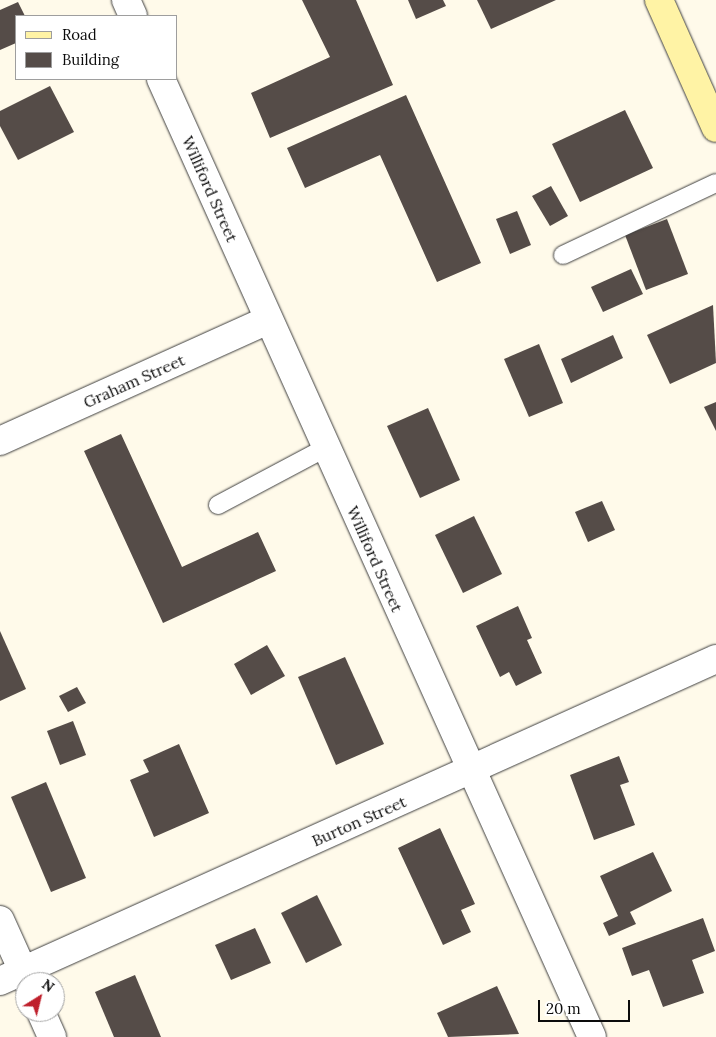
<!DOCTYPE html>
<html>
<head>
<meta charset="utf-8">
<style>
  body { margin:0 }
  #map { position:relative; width:716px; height:1037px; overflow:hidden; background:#fffaea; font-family:Lora,serif }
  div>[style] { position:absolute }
  .building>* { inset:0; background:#554c48 }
  .roads { filter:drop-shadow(0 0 1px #3f3f3f) drop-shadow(0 0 1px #3f3f3f) }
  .service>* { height:18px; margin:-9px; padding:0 9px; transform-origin:9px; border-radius:9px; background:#fff }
  .minor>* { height:28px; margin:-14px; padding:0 14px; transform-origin:14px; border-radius:14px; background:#fff }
  .secondary>* { height:28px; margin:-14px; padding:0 14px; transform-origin:14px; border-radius:14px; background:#fff3a5 }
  span { translate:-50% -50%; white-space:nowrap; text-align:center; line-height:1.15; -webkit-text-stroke:5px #fff; paint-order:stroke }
  .street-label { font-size:16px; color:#0c0c0c }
  .legend { position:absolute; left:15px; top:15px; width:162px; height:65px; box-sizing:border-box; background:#fff; border:1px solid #9e9e9e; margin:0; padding:6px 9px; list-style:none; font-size:15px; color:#0c0c0c }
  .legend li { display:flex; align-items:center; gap:10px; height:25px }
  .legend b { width:25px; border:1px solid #9e9e9e }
  .north { position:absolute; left:15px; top:972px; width:50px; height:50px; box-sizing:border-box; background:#fff; border:1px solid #9e9e9e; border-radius:50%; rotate:36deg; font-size:14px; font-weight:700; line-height:20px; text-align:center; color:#0c0c0c }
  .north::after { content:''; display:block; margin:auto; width:18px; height:22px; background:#bf202c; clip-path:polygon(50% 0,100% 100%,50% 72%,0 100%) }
  .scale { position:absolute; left:538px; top:1000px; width:92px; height:22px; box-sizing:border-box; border:2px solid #0c0c0c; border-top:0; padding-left:6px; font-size:15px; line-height:18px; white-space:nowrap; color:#0c0c0c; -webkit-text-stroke:4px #fff; paint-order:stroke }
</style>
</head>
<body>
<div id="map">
  <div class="building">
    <div style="clip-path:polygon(302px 0,356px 0,393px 85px,270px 138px,251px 93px,330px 57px)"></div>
    <div style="clip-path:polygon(408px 0,443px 0,446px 6px,416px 19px)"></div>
    <div style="clip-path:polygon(477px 0,556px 0,491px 29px)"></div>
    <div style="clip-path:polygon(18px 2px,25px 16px,16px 16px,16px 43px,0 50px,0 10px)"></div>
    <div style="clip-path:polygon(50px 86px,74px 132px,18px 160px,0 126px,0 111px)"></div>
    <div style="clip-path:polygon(406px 95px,481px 263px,437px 282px,380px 155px,305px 188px,287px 148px)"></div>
    <div style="clip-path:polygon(625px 110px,653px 168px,580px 202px,552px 144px)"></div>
    <div style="clip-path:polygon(551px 186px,568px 216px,550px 226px,532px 196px)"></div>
    <div style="clip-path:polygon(517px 211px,531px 245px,510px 254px,496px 219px)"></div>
    <div style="clip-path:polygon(667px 219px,688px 274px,646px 290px,625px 235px)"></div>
    <div style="clip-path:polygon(631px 269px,643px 294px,603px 312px,591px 287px)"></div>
    <div style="clip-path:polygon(713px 305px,716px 363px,670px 384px,647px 335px)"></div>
    <div style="clip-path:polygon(613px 335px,623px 358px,571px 383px,561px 359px)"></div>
    <div style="clip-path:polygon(539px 344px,563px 403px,529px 417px,504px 359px)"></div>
    <div style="clip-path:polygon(716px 402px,716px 431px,704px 407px)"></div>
    <div style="clip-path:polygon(428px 408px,460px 480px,420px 498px,387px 426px)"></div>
    <div style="clip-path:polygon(121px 434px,182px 567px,258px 532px,276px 571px,163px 623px,84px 451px)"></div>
    <div style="clip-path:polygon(602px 501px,615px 530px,588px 542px,575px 512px)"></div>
    <div style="clip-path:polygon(474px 516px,502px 574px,463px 593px,435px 535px)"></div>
    <div style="clip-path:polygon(518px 606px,532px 638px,527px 640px,542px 673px,516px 686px,509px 672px,500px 677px,476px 626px)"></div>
    <div style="clip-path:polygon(0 631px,26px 689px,0 701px)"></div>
    <div style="clip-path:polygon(267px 645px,285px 676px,251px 695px,234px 664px)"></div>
    <div style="clip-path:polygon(345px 657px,384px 744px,336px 765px,298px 677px)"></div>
    <div style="clip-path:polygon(77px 687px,86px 703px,68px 712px,59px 696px)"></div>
    <div style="clip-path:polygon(73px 721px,86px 755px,60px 765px,47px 731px)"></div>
    <div style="clip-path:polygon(179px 744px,209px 813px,154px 837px,130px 780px,149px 772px,143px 760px)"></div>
    <div style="clip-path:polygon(619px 756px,629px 782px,620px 785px,635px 825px,594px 840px,570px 775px)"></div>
    <div style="clip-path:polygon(46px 782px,86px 878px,51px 892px,11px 797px)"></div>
    <div style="clip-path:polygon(440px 828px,475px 904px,461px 910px,471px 932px,443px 945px,398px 848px)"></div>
    <div style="clip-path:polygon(653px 852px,672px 891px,630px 912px,636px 924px,609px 936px,603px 923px,618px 916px,600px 876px)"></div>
    <div style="clip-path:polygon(317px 895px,342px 945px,306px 963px,281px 913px)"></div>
    <div style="clip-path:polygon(703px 918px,715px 951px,692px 960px,704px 993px,663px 1007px,649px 970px,632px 976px,622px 948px)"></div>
    <div style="clip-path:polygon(255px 928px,271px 963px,231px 980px,215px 945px)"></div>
    <div style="clip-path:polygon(135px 975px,161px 1037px,114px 1037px,95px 992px)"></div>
    <div style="clip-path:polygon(497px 986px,519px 1034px,448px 1037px,437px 1013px)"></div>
  </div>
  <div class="roads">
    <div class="service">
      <div style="left:563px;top:255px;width:169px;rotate:-25.2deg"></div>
      <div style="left:218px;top:505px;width:121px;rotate:-28deg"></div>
    </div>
    <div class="minor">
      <div style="left:126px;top:0;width:17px;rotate:66deg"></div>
      <div style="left:161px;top:79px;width:1050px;rotate:65.78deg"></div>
      <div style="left:0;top:441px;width:294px;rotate:-24.3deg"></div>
      <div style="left:0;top:920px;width:68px;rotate:65.7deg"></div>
      <div style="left:0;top:981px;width:785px;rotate:-24.21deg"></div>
      <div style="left:41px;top:1012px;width:27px;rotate:66deg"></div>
    </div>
    <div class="secondary">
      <div style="left:659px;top:0;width:140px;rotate:66deg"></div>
    </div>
  </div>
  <div class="street-label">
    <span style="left:210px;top:189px;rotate:66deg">Williford Street</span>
    <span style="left:134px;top:381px;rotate:-24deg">Graham Street</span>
    <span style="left:375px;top:559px;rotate:66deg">Williford Street</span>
    <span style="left:359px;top:821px;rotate:-24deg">Burton Street</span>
  </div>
  <ul class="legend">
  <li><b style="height:6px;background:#fff3a5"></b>Road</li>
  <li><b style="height:14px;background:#554c48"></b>Building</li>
  </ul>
  <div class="north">N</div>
  <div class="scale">20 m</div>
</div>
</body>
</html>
